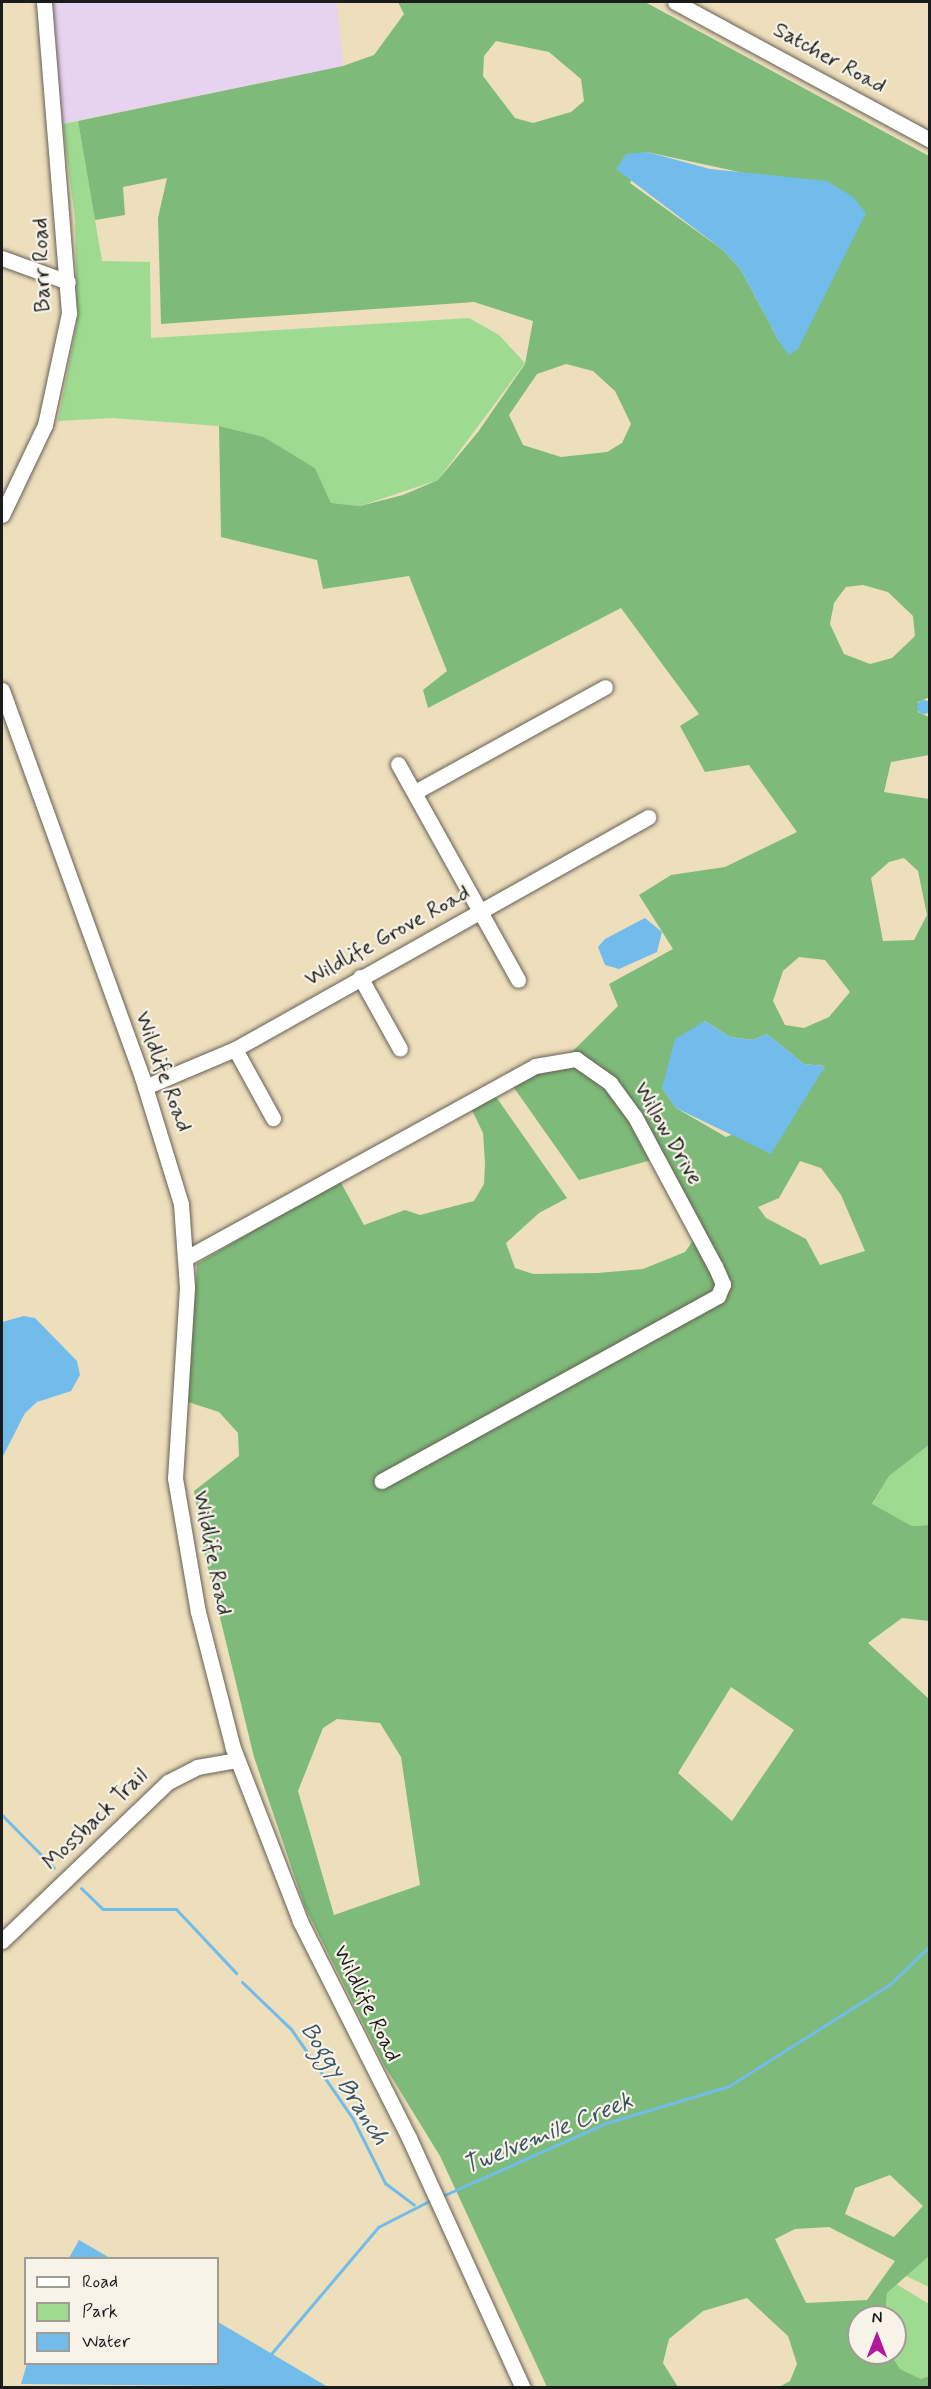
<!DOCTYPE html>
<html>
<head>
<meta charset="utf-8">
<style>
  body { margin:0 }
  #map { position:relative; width:931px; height:2389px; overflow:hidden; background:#eddebc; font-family:Mynerve,sans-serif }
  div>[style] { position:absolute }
  .built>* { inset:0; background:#e7d2ef }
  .green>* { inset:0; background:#9edb90 }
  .forest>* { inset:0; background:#7ebb7a }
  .water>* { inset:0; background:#71bcea }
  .round { border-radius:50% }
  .stream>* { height:3px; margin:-1.5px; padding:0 1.5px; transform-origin:1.5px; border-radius:1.5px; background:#71bcea }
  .roads { filter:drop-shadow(0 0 2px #656054) drop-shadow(0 0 2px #656054) }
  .minor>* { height:15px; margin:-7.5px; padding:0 7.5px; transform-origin:7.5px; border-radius:7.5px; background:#fff }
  span { translate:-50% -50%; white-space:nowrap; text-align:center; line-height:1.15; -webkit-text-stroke:4.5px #f7f3e8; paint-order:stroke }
  .street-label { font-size:22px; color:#1c1c1c }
  .water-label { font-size:24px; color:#3a5464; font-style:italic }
  .frame { position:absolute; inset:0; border:3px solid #1c1c1c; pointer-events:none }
  .legend { position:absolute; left:24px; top:2257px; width:195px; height:108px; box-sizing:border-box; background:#f7f3e8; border:2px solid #9f9d96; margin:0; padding:8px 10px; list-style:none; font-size:18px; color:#1c1c1c }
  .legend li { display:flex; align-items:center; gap:12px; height:30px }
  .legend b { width:30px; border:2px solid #9f9d96 }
  .north { position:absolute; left:847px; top:2305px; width:60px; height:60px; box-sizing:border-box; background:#f7f3e8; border:2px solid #9f9d96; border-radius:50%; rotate:0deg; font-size:16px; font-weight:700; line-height:24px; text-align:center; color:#1c1c1c }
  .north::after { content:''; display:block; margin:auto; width:21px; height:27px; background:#b5179e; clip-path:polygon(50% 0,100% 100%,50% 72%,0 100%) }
</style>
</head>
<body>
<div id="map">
  <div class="built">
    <div style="clip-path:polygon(44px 2px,337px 2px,343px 66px,56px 125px)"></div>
  </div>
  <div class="green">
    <div style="clip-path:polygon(78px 121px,102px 261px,150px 262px,151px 338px,469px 318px,499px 335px,525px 363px,438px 480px,360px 506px,331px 503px,315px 468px,264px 437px,219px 426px,113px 418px,58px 421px,77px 323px,75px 220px,63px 124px)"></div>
    <div style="clip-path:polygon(929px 1444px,929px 1525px,912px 1526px,872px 1505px,889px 1476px)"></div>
    <div style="clip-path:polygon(929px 2255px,929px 2287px,904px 2275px,907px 2271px)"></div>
    <div style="clip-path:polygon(896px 2284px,929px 2304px,929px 2376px,921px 2379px,900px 2369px,890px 2353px,895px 2353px,895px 2317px,885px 2317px,887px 2293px)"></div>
  </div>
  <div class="forest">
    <div style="clip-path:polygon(evenodd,398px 2px,645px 2px,929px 156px,930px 697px,918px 702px,918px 712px,929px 717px,929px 755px,891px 762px,884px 792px,929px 799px,930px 1444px,889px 1476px,872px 1504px,912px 1526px,929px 1525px,930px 1621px,902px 1618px,868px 1643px,929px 1699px,930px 2255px,887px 2293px,885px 2317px,859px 2317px,859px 2353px,890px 2353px,900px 2369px,921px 2379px,929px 2376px,929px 2387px,779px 2387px,790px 2381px,797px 2364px,788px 2336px,747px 2298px,703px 2311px,669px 2339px,663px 2363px,678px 2387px,547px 2387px,440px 2156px,384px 2065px,305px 1907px,254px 1757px,206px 1560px,194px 1491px,239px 1456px,238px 1433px,219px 1412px,188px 1402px,197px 1264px,339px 1179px,364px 1225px,405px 1210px,420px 1215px,474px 1201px,484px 1184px,485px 1163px,483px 1133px,470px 1106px,494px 1094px,567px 1198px,539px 1213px,506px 1243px,515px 1268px,533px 1274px,598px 1273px,643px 1269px,685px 1252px,695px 1238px,666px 1156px,579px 1180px,512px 1085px,572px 1052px,618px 1006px,609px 984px,673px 949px,639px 895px,671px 875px,725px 867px,797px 832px,749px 765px,705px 772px,680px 726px,699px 714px,621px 608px,428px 708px,423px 690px,447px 671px,409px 576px,323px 589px,317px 560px,221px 537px,219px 426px,264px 437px,315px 468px,331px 503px,360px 506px,403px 495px,438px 480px,478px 432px,525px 364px,533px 321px,474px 302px,161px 324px,158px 218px,167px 178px,123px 187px,125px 215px,95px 220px,78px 121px,343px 66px,374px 55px,404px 14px,398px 2px,496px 41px,549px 52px,581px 79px,584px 101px,571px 112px,533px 123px,515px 118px,483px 76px,484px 56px,496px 41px,398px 2px,647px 152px,753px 175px,780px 343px,741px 270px,723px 250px,630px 183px,647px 152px,398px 2px,566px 364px,593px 371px,615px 391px,631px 424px,622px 443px,607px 452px,561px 457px,523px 445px,509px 415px,537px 374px,566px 364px,398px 2px,863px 585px,888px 592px,913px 616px,915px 636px,892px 658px,870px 664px,844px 654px,830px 624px,834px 603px,846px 587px,863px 585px,398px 2px,904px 858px,918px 871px,927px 915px,914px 940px,883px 941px,871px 878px,889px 862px,904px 858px,398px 2px,799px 957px,825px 960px,850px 992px,829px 1017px,804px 1028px,785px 1025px,773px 1001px,783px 971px,799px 957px,398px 2px,705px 1021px,730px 1037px,753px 1040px,767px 1034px,804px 1064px,825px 1066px,798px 1108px,726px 1137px,676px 1108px,662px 1088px,705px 1021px,398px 2px,800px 1161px,821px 1168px,841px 1195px,865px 1251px,820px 1265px,806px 1239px,766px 1218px,758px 1207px,779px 1198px,800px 1161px,398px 2px,731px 1687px,794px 1730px,732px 1821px,678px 1773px,731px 1687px,398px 2px,337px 1719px,380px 1723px,401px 1757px,420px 1885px,334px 1915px,298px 1791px,323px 1728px,337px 1719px,398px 2px,890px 2175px,923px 2206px,894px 2237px,845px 2214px,855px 2188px,890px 2175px,398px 2px,829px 2227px,895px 2261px,867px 2300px,806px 2303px,775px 2239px,795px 2229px,829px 2227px)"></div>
  </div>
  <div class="water">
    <div style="clip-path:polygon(647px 152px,710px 169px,827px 181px,853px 197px,866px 213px,798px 349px,789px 355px,780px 343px,741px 270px,723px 250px,616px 169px,626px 154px)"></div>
    <div class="round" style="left:917px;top:700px;width:14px;height:14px"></div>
    <div style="clip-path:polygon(645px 918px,662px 932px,657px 952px,619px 969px,605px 965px,598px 947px,605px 939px)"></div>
    <div style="clip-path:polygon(705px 1021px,730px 1037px,753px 1040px,767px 1034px,804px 1064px,825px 1066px,771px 1154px,676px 1108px,662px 1088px,675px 1039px)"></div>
    <div style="clip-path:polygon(24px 1316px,35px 1318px,77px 1361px,80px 1375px,71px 1391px,37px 1402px,25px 1413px,3px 1456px,2px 1322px)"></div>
    <div style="clip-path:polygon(79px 2240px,110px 2258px,69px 2258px)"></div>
    <div style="clip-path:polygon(218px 2322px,328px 2387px,21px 2384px,27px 2364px,218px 2364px)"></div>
  </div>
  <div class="stream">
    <div style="left:2px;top:1815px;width:74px;rotate:45.5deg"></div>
    <div style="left:81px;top:1888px;width:30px;rotate:44deg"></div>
    <div style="left:103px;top:1909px;width:73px"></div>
    <div style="left:176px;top:1909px;width:88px;rotate:46.8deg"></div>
    <div style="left:242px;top:1982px;width:68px;rotate:43.8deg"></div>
    <div style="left:291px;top:2029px;width:109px;rotate:55.4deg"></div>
    <div style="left:353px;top:2119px;width:72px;rotate:63.4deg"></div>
    <div style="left:385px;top:2183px;width:36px;rotate:37deg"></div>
    <div style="left:440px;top:2197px;width:182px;rotate:-24deg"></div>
    <div style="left:606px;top:2123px;width:128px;rotate:-16.7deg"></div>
    <div style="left:729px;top:2086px;width:189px;rotate:-32.3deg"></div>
    <div style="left:889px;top:1985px;width:57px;rotate:-43.6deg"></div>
    <div style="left:270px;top:2355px;width:167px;rotate:-49.8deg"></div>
    <div style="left:378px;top:2227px;width:59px;rotate:-27deg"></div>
  </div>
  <div class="roads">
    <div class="minor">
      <div style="left:675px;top:2px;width:290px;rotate:28.4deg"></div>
      <div style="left:2px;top:258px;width:70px;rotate:20deg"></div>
      <div style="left:2px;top:515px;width:100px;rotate:-64.5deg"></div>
      <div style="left:45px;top:425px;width:115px;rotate:-77.9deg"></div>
      <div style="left:69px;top:313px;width:312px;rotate:-94.6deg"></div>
      <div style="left:2px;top:690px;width:412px;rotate:70.1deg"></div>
      <div style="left:142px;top:1077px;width:133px;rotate:72.9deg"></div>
      <div style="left:181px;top:1204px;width:84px;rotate:85.9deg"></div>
      <div style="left:187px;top:1288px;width:190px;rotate:93.6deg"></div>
      <div style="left:175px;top:1478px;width:136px;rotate:80.3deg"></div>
      <div style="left:198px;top:1612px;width:140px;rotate:75.6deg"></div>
      <div style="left:233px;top:1748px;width:186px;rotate:68.8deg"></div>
      <div style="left:300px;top:1921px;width:243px;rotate:63.3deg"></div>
      <div style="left:409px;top:2138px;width:275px;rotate:65.5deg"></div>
      <div style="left:398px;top:764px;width:247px;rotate:60.9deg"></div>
      <div style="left:415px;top:792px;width:217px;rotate:-28.9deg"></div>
      <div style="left:360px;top:977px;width:82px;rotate:60.9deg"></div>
      <div style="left:235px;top:1049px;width:79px;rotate:61.2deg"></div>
      <div style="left:145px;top:1087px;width:98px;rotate:-22.9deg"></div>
      <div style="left:235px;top:1049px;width:474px;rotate:-29.3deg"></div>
      <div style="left:186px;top:1258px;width:398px;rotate:-28.8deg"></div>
      <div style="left:535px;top:1066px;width:42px;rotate:-9.7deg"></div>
      <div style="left:576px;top:1059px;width:42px;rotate:35.2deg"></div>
      <div style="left:610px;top:1083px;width:42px;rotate:53.7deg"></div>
      <div style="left:635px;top:1117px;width:169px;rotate:61.8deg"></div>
      <div style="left:715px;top:1266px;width:20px;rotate:66deg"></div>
      <div style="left:723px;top:1284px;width:13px;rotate:113deg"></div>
      <div style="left:718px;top:1296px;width:384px;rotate:151.2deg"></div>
      <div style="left:2px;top:1941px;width:230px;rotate:-43.8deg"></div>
      <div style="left:168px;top:1782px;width:33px;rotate:-27deg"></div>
      <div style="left:197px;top:1767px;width:41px;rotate:-9.9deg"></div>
    </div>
  </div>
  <div class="street-label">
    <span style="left:829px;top:59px;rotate:29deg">Satcher Road</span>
    <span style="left:43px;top:265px;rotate:-92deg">Barr Road</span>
    <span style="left:388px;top:937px;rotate:-29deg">Wildlife Grove Road</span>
    <span style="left:162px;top:1072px;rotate:70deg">Wildlife Road</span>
    <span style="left:667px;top:1134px;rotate:60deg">Willow Drive</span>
    <span style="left:211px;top:1553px;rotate:79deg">Wildlife Road</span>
    <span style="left:96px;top:1820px;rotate:-44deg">Mossback Trail</span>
    <span style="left:366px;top:2004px;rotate:64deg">Wildlife Road</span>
  </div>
  <div class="water-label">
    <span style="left:344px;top:2084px;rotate:57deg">Boggy Branch</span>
    <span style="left:548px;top:2134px;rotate:-22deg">Twelvemile Creek</span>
  </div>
  <div class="frame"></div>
  <ul class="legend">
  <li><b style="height:8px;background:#fff"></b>Road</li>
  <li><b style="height:16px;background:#9edb90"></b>Park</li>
  <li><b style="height:16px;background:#71bcea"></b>Water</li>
  </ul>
  <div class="north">N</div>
</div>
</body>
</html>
